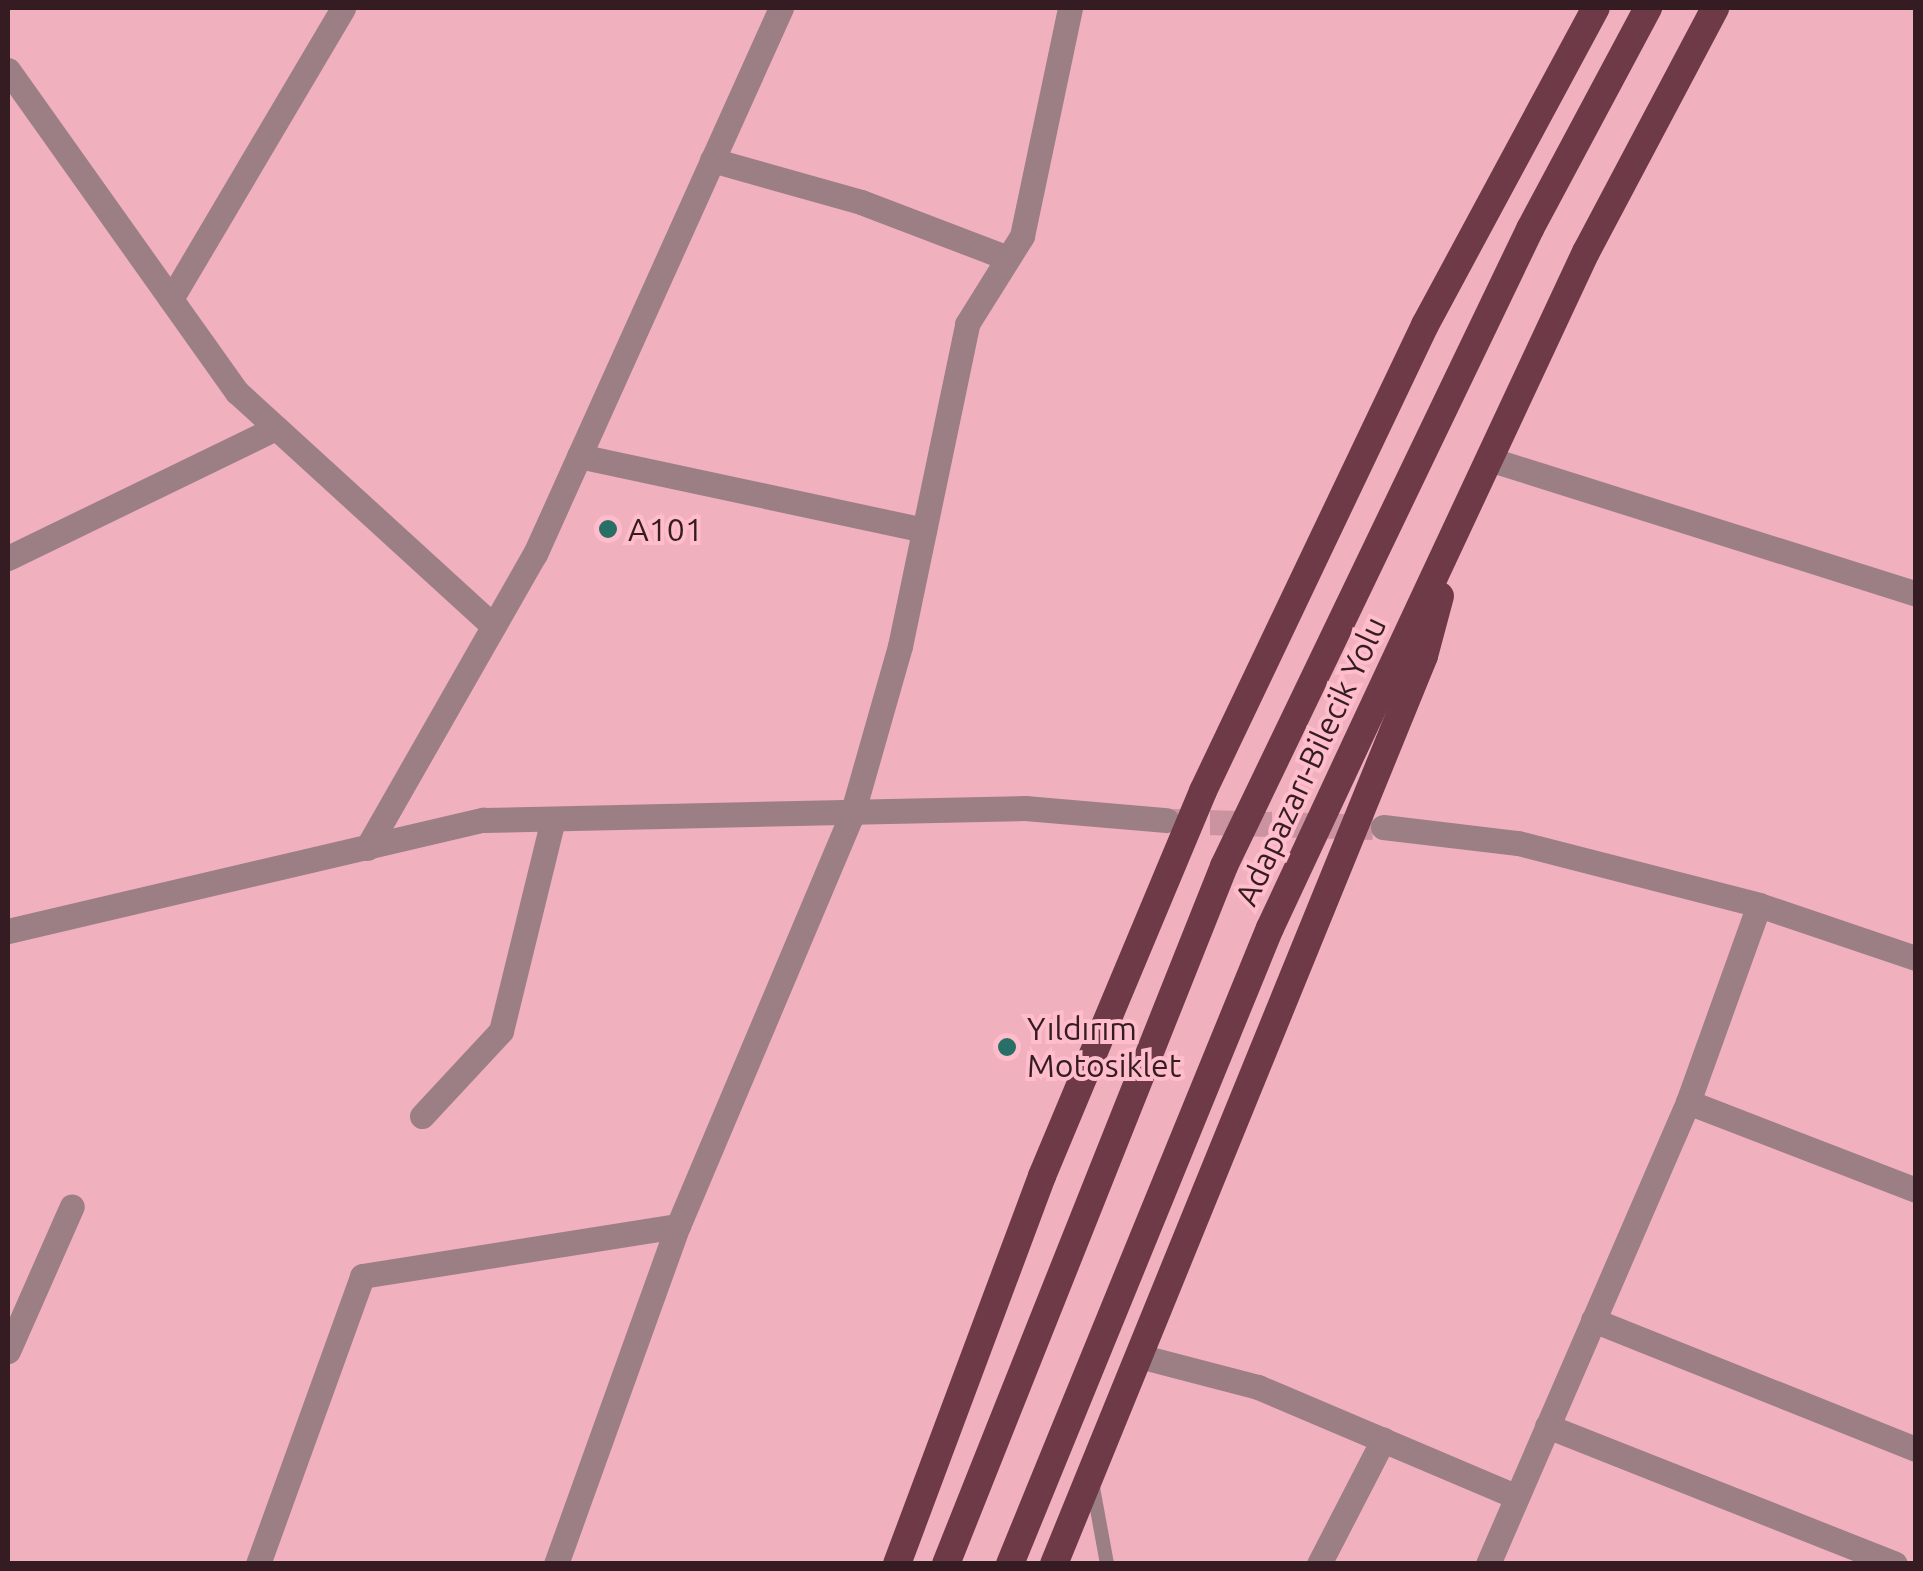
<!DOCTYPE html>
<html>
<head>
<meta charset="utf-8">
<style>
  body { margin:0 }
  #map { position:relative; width:1923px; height:1571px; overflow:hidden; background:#f1b0be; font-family:Ubuntu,sans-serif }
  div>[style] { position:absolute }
  .tertiary-tunnel>* { height:25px; margin-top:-12.5px; transform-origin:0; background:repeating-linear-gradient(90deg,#cb929f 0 25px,transparent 0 37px) }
  .service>* { height:14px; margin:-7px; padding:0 7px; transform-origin:7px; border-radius:7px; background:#9b7f85 }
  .minor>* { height:25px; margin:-12.5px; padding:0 12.5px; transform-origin:12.5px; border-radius:12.5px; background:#9b7f85 }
  .tertiary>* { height:25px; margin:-12.5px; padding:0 12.5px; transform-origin:12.5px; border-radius:12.5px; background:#9b7f85 }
  .trunk>* { height:28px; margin:-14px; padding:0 14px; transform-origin:14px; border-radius:14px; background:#6e3a48 }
  .dots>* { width:28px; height:28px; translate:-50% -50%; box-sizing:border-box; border:5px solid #ffbccb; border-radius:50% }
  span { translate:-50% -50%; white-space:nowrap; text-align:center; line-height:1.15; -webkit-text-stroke:8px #ffbccb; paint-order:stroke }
  .poi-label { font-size:32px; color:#341c22 }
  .left { translate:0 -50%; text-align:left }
  .street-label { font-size:32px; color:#341c22 }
  .frame { position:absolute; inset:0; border:10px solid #341c22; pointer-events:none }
</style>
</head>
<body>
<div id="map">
  <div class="tertiary-tunnel">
    <div style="left:1173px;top:821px;width:200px;rotate:1.7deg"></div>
  </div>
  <div class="service">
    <div style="left:1092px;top:1482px;width:83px;rotate:79.6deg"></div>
  </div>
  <div class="minor">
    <div style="left:8px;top:70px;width:395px;rotate:54.6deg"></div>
    <div style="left:237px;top:392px;width:347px;rotate:42.4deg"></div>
    <div style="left:712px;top:160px;width:155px;rotate:15.7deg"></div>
    <div style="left:861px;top:202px;width:157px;rotate:20.9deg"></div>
    <div style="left:171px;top:299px;width:338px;rotate:-59.4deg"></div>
    <div style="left:579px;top:456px;width:353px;rotate:12.1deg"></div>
    <div style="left:1489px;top:459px;width:448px;rotate:17.5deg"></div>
    <div style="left:8px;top:558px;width:298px;rotate:-25.9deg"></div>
    <div style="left:367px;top:848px;width:339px;rotate:-60.3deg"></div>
    <div style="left:535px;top:554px;width:599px;rotate:-65.75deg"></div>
    <div style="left:1688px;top:1102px;width:244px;rotate:21.1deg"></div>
    <div style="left:422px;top:1116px;width:116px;rotate:-47.1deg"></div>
    <div style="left:501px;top:1031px;width:218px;rotate:-76.2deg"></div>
    <div style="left:1593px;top:1320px;width:348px;rotate:21.8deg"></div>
    <div style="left:1139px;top:1356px;width:123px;rotate:14.6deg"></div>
    <div style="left:1258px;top:1387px;width:281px;rotate:23deg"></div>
    <div style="left:1547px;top:1426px;width:374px;rotate:21.6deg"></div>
    <div style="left:258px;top:1564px;width:306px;rotate:-70.1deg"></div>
    <div style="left:362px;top:1276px;width:320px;rotate:-9deg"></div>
    <div style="left:556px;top:1564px;width:359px;rotate:-70.2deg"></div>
    <div style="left:678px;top:1226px;width:450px;rotate:-67.1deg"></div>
    <div style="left:853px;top:811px;width:172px;rotate:-74.1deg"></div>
    <div style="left:900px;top:646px;width:329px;rotate:-78.2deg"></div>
    <div style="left:967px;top:324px;width:104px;rotate:-58deg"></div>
    <div style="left:1022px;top:236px;width:233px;rotate:-78.1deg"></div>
    <div style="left:1319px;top:1564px;width:140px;rotate:-62.7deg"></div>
    <div style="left:1488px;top:1564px;width:503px;rotate:-66.59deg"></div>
    <div style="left:1688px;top:1102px;width:209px;rotate:-70.2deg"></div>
  </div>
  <div class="tertiary">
    <div style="left:1383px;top:827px;width:136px;rotate:6.8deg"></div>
    <div style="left:1518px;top:843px;width:249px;rotate:14.4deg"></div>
    <div style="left:1759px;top:905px;width:166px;rotate:18.7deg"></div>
    <div style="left:8px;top:931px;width:488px;rotate:-13.2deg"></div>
    <div style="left:483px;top:820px;width:542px;rotate:-1.27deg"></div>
    <div style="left:1025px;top:808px;width:142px;rotate:4.9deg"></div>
    <div style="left:8px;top:1351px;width:158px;rotate:-66.2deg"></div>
  </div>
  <div class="trunk">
    <div style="left:897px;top:1564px;width:414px;rotate:-69.5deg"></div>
    <div style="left:1042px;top:1176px;width:417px;rotate:-67.3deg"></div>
    <div style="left:1203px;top:791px;width:516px;rotate:-64.53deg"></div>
    <div style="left:1425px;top:325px;width:360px;rotate:-61.7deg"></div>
    <div style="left:946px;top:1564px;width:751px;rotate:-68.28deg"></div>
    <div style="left:1224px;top:866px;width:707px;rotate:-64.34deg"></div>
    <div style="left:1530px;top:229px;width:251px;rotate:-61.9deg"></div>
    <div style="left:1010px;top:1564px;width:687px;rotate:-67.77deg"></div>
    <div style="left:1270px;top:928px;width:746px;rotate:-64.95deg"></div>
    <div style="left:1586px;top:252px;width:276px;rotate:-62.1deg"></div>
    <div style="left:1054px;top:1564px;width:980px;rotate:-67.83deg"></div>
    <div style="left:1424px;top:656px;width:62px;rotate:-75.1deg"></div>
  </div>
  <div class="dots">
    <div style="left:608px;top:529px;background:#276f67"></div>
    <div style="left:1007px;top:1047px;background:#276f67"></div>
  </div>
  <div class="poi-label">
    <span class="left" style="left:628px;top:529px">A101</span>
    <span class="left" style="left:1027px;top:1047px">Yıldırım<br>Motosiklet</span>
  </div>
  <div class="street-label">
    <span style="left:1310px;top:761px;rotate:-65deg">Adapazarı-Bilecik Yolu</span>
  </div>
  <div class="frame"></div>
</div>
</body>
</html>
